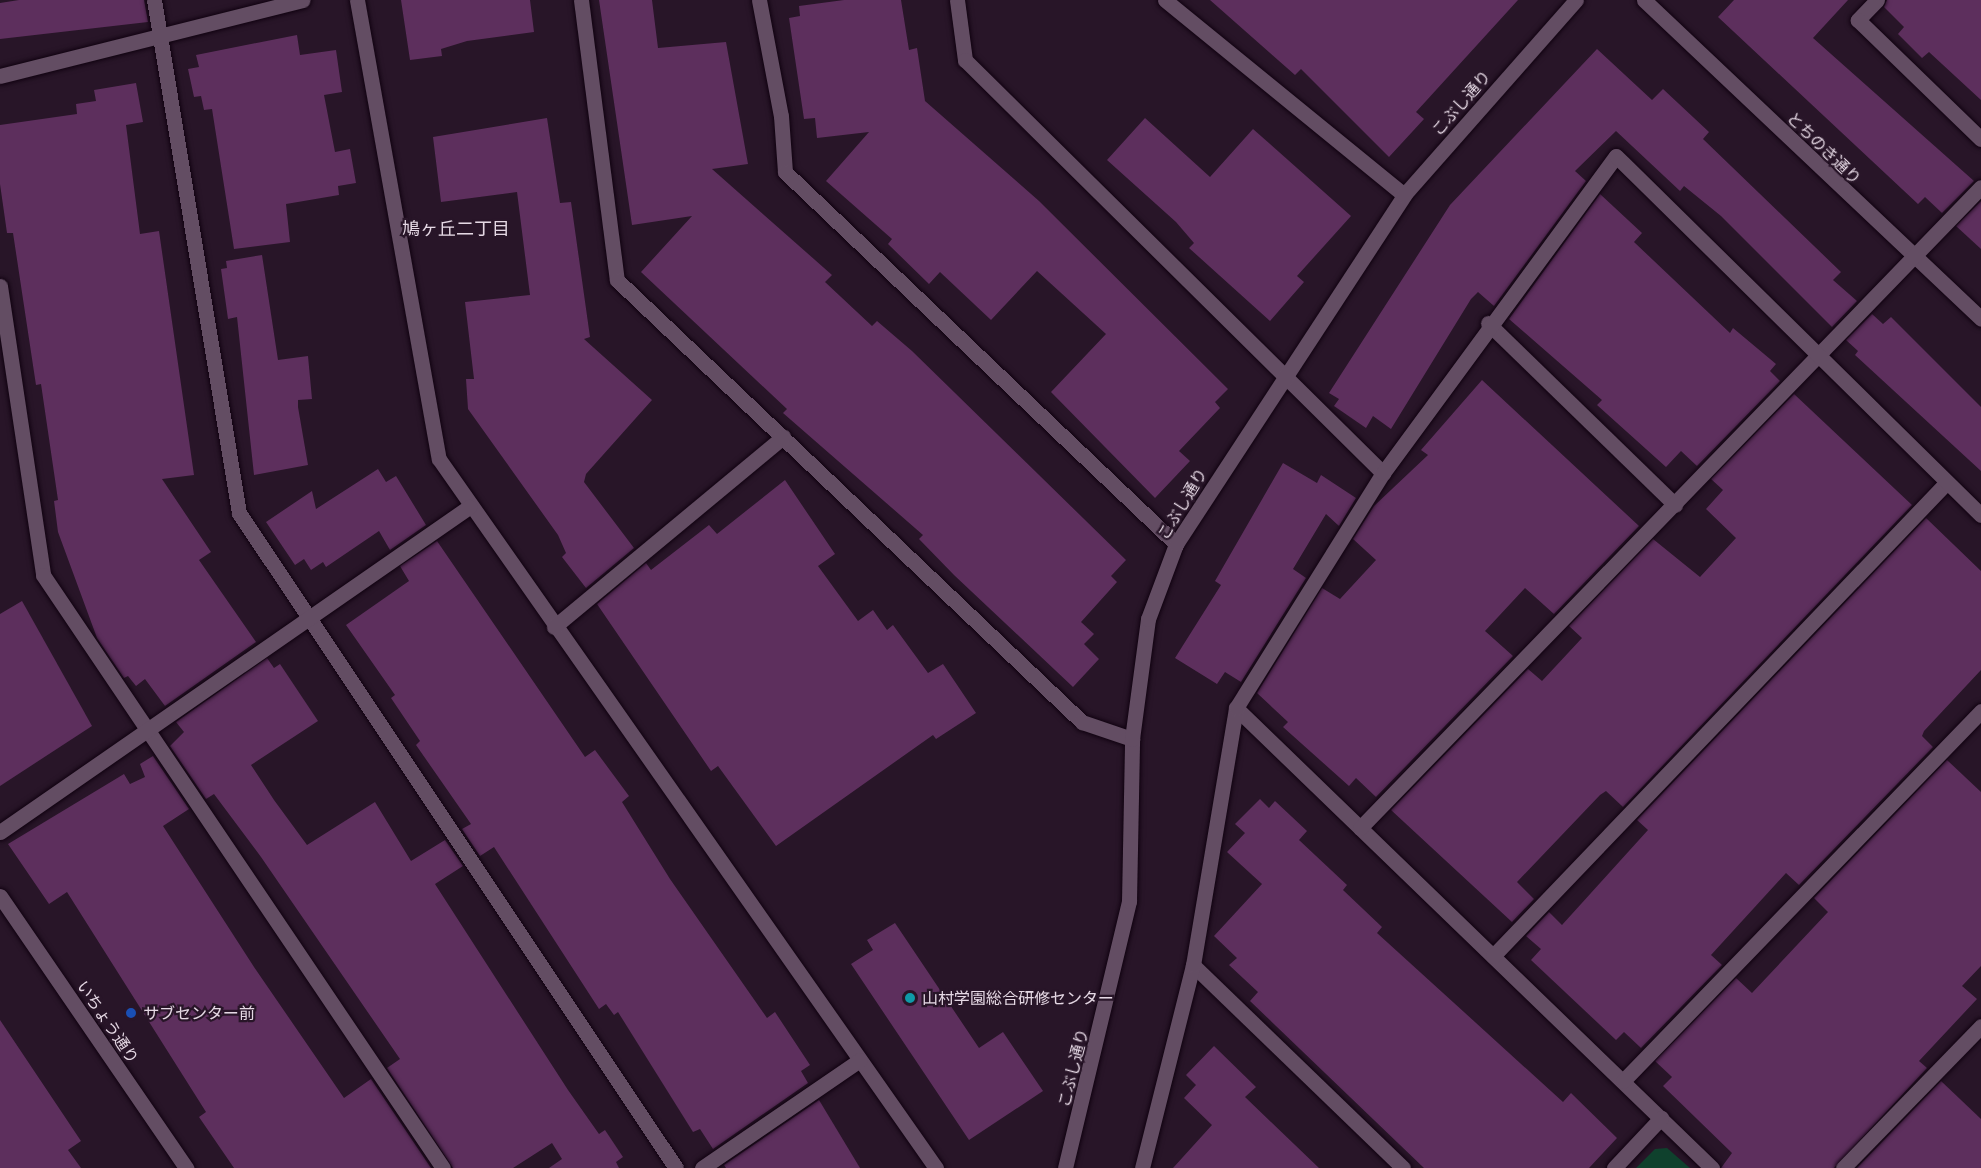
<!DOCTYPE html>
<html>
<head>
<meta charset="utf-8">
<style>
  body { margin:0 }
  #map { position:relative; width:1981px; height:1168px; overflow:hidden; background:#281528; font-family:"Noto Sans","Noto Sans JP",sans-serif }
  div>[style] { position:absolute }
  .green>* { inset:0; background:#0f412d }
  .building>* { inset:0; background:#5d2f5d }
  .roads { filter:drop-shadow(0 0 2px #100210) drop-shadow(0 0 2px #100210) }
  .minor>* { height:15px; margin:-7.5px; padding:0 7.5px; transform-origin:7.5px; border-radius:7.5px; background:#634d63 }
  .dots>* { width:16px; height:16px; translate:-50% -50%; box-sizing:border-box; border:3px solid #281528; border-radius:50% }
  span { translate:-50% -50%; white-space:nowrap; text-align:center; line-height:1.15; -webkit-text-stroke:4.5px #281528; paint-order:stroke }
  .street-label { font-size:16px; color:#e5d8e4 }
  .poi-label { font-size:16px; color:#e5d8e4 }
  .left { translate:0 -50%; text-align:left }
  .neighbourhood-label { font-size:18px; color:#e5d8e4 }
</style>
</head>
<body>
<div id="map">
  <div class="green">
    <div style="clip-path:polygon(1667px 1148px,1690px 1168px,1636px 1168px,1655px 1149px)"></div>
  </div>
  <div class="building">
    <div style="clip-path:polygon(19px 0,144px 0,148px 22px,0 39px,0 3px)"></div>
    <div style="clip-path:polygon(401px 0,530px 0,534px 32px,467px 41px,441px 49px,442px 56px,410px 60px)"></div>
    <div style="clip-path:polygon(599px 0,652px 0,658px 48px,726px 42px,748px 164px,712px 169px,832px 275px,825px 282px,872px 326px,877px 321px,912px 351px,1126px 560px,1111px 576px,1117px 582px,1081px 622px,1094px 634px,1084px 644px,1099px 659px,1073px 687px,954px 575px,919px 539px,923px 535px,783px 413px,787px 409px,641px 272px,692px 216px,632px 225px)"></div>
    <div style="clip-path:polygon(844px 0,901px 0,909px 50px,917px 48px,925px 101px,1039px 201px,1228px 389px,1215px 402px,1220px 408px,1179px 451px,1190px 461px,1155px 498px,1051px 392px,1106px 334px,1037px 271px,991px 320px,940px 272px,929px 284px,888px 244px,892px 239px,826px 181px,869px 132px,817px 138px,815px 118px,804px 119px,789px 18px,800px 16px,799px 6px)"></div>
    <div style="clip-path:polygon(1210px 0,1518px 0,1416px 112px,1424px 119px,1389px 157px,1301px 69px,1295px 75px)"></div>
    <div style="clip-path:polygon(1734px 0,1848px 0,1813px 38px,1974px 181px,1942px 213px,1925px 197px,1918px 204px,1718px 17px)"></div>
    <div style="clip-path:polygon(1887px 0,1981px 0,1981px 100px,1929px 52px,1922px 58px,1898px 34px,1904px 27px,1884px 7px)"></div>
    <div style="clip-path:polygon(297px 35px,300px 55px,336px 50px,342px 92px,324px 95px,335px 152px,350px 149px,356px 183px,338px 186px,339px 195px,286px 204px,290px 242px,234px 249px,212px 109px,204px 110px,201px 96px,194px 97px,188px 69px,199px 67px,196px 55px)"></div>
    <div style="clip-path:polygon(1597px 49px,1652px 100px,1663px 89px,1709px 132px,1703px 139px,1841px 272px,1833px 280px,1857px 301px,1832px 327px,1721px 216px,1684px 186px,1680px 191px,1616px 131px,1575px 171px,1586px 181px,1494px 306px,1478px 292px,1471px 299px,1391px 429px,1373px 416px,1366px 428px,1334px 406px,1339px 399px,1329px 393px,1450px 205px)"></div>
    <div style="clip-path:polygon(136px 83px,143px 122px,126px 125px,140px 234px,159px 231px,194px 475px,162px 479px,211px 552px,199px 560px,256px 642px,165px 706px,145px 679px,136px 686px,128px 676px,124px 678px,97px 638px,58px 532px,54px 501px,58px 500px,41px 384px,36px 385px,13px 233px,7px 233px,0 184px,0 125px,77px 114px,76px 104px,96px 101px,94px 90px)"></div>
    <div style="clip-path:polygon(547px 118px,560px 203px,571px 202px,590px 337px,584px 339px,652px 400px,586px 474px,584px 482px,634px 548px,586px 588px,562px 557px,566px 553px,558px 535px,468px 409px,466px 379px,474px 379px,465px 302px,530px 295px,517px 192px,441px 202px,433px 137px)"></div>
    <div style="clip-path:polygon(1145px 118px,1210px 177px,1253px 129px,1351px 216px,1297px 276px,1304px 282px,1270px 321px,1189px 248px,1194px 243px,1176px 222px,1107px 160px)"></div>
    <div style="clip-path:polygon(1600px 194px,1642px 233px,1634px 242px,1730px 333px,1733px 328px,1776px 364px,1770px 371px,1780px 381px,1697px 466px,1681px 451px,1666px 467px,1597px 405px,1602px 400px,1509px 319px)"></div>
    <div style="clip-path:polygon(1981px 201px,1981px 249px,1956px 226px)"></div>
    <div style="clip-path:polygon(262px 255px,278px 360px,308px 356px,312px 399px,298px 400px,298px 407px,308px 465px,254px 475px,237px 317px,228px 319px,221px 269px,227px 268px,226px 261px)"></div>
    <div style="clip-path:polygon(1872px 314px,1883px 324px,1891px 317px,1981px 407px,1981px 471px,1855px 355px,1858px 351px,1846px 340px)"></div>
    <div style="clip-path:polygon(1482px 380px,1639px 526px,1554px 614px,1525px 588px,1485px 631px,1513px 656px,1376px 797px,1356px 778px,1349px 786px,1283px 727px,1288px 722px,1257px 693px,1322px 588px,1340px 599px,1376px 560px,1353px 539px,1374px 506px,1428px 455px,1421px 450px)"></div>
    <div style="clip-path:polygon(1794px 394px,1912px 505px,1623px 807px,1606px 791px,1600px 795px,1517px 882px,1534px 899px,1512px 922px,1391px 810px,1528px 669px,1542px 681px,1582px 638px,1569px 626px,1653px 539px,1700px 577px,1736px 538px,1706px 509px,1723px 490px,1711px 479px)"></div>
    <div style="clip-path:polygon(1283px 463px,1317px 483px,1321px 475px,1356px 498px,1339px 526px,1326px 514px,1293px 569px,1306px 578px,1241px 682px,1225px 672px,1217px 684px,1175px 658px,1221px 585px,1215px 581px)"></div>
    <div style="clip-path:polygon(378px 469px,386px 482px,396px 476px,426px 525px,390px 550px,379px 531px,326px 567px,323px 562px,311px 570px,304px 559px,295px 565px,266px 522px,312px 491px,316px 509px)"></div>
    <div style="clip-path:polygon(785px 480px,835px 554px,818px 566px,858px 621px,873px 610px,887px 630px,893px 625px,928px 673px,943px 664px,976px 713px,936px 739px,933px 735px,776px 846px,718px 766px,711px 771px,597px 604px,646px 563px,651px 570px,709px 525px,717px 534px)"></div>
    <div style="clip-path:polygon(1926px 518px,1981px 571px,1981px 670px,1924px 731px,1922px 736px,1933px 747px,1799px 885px,1786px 873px,1711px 955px,1722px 965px,1641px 1048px,1624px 1032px,1616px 1040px,1531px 960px,1541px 949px,1526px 936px,1549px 912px,1562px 925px,1648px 830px,1637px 820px)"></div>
    <div style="clip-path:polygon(437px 541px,585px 757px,595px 750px,629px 796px,622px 802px,670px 879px,767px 1018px,775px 1012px,810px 1065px,801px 1071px,808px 1083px,713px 1149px,700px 1129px,693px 1132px,618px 1012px,614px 1015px,606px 1004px,599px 1009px,494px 847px,480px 856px,462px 829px,471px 824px,416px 745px,420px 741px,391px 698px,395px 695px,346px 625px,409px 581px,400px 566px)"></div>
    <div style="clip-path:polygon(22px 601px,92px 726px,0 786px,0 614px)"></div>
    <div style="clip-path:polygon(267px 658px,274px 668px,280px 664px,318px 721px,251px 765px,274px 800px,307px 845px,375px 802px,411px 861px,445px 840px,463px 866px,435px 884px,568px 1090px,599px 1134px,605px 1130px,623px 1157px,616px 1162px,619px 1168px,549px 1168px,562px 1159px,552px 1143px,513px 1168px,453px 1168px,387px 1068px,400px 1059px,261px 857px,214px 794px,206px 799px,170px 746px,184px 732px,176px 722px)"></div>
    <div style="clip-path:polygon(153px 756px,189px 809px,163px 826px,254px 967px,344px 1098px,371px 1079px,431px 1168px,234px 1168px,199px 1117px,206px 1112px,67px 892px,49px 904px,8px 844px,124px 774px,130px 784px,145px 777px,140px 764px)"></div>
    <div style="clip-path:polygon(1947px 760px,1981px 792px,1981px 966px,1962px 986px,1977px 999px,1919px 1061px,1927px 1068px,1834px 1168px,1721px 1168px,1732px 1153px,1663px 1086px,1672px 1077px,1655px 1061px,1736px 978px,1752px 993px,1828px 912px,1814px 898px)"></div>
    <div style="clip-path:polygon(1260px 799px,1269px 808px,1275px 801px,1307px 831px,1299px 840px,1347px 885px,1343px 890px,1382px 927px,1377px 933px,1563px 1102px,1571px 1093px,1617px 1138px,1589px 1168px,1424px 1168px,1250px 1001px,1258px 992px,1229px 965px,1237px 958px,1214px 936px,1262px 884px,1227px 852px,1245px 833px,1235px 824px)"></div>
    <div style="clip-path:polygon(895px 923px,979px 1048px,1003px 1032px,1043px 1091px,969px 1140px,851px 964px,873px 950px,867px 940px)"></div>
    <div style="clip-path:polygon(0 1020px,81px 1141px,68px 1150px,81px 1168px,0 1168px)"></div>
    <div style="clip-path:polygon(1214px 1046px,1256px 1087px,1245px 1097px,1319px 1168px,1173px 1168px,1212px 1125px,1184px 1098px,1196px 1085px,1186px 1075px)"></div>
    <div style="clip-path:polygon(1941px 1081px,1981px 1119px,1981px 1168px,1857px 1168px)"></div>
    <div style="clip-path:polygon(819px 1100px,860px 1168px,726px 1168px,724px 1165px)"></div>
  </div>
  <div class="roads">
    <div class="minor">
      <div style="left:154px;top:0;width:520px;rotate:80.59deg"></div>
      <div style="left:239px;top:513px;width:787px;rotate:56.29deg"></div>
      <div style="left:357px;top:0;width:466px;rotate:79.9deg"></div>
      <div style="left:439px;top:459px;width:866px;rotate:54.97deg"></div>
      <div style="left:581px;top:0;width:282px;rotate:82.7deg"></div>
      <div style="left:617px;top:280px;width:642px;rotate:43.55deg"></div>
      <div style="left:1082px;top:722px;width:53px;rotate:18.8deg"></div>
      <div style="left:759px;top:0;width:118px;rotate:79.3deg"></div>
      <div style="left:781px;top:116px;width:56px;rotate:85.9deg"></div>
      <div style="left:785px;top:172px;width:540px;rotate:43.57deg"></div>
      <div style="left:957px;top:0;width:61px;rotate:82.4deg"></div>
      <div style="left:965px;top:60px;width:588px;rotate:44.66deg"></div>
      <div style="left:1165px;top:0;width:308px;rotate:39.2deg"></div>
      <div style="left:1644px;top:0;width:464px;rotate:43.4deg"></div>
      <div style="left:1877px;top:0;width:28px;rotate:134deg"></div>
      <div style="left:1858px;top:20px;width:171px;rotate:44.1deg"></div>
      <div style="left:0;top:76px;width:312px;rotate:-14.1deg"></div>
      <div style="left:0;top:286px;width:292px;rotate:81.5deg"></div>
      <div style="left:43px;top:575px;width:715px;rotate:56deg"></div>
      <div style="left:1488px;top:323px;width:261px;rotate:44.2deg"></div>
      <div style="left:554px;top:627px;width:298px;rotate:-39.7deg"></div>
      <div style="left:1236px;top:708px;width:662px;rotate:44.02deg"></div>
      <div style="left:1360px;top:828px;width:892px;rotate:-45.91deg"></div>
      <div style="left:0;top:832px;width:571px;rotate:-34.72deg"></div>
      <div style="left:0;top:896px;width:330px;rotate:55.6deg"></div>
      <div style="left:1493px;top:956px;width:656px;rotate:-46.23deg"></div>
      <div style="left:1193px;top:965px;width:292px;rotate:44deg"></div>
      <div style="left:1623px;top:1081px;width:515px;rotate:-45.94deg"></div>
      <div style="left:702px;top:1168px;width:191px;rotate:-34.4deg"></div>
      <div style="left:1065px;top:1168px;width:275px;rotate:-76.5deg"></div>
      <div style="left:1129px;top:901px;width:162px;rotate:-88.9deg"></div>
      <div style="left:1132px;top:739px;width:121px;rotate:-82.4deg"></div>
      <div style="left:1148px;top:619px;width:80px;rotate:-69.5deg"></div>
      <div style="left:1176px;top:544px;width:417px;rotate:-56.8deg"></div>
      <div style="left:1404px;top:195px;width:260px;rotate:-48.6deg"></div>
      <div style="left:1142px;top:1168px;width:209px;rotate:-75.9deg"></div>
      <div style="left:1193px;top:965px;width:261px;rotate:-80.5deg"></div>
      <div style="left:1236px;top:708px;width:277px;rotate:-58deg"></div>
      <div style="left:1383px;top:473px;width:393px;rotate:-53.7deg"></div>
      <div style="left:1616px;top:156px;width:512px;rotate:44.53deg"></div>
      <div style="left:1614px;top:1168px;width:69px;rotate:-46.8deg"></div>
      <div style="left:1843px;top:1168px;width:198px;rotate:-45.8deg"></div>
    </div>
  </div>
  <div class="dots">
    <div style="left:910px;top:998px;background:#0f9aa8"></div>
    <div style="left:131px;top:1013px;background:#1a4fb4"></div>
  </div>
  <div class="street-label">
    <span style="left:1461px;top:103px;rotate:-49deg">こぶし通り</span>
    <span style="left:1824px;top:148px;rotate:44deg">とちのき通り</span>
    <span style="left:1182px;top:504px;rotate:-59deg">こぶし通り</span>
    <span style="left:108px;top:1022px;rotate:56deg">いちょう通り</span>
    <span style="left:1073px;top:1068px;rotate:-76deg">こぶし通り</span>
  </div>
  <div class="poi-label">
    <span class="left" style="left:922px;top:998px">山村学園総合研修センター</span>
    <span class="left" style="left:143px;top:1013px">サブセンター前</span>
  </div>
  <div class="neighbourhood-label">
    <span style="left:456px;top:228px">鳩ヶ丘二丁目</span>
  </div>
</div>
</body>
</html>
